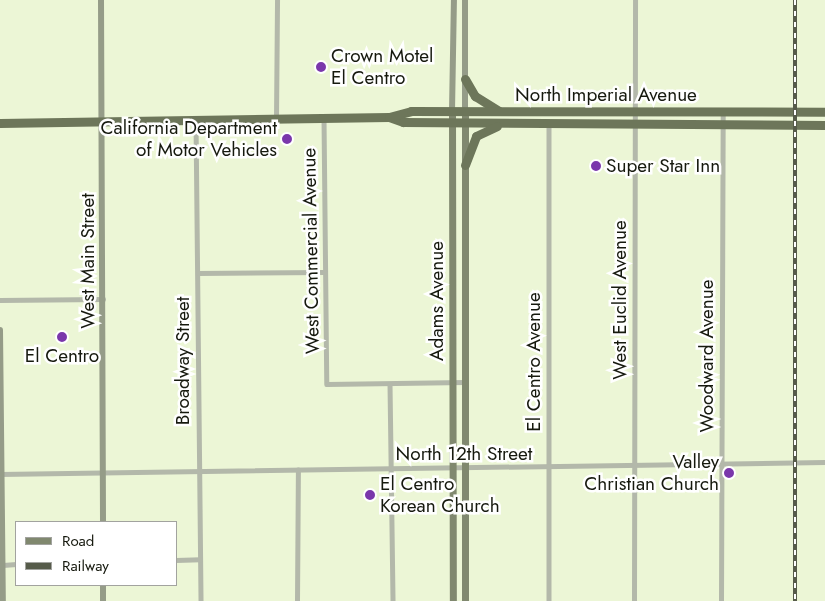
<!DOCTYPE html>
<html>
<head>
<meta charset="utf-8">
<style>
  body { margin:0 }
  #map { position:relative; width:825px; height:601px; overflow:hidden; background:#ecf6d6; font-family:Jost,sans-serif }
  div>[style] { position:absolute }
  .street>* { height:4.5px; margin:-2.25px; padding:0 2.25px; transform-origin:2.25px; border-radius:2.25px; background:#b3b8aa }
  .secondary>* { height:6px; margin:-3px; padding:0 3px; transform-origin:3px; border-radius:3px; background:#959c88 }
  .primary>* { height:7px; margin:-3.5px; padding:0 3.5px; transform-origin:3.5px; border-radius:3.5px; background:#80886f }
  .highway>* { height:9px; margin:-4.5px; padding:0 4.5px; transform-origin:4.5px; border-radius:4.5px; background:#6d765a }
  .rail>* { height:4px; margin-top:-2px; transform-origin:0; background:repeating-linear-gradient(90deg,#fff 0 5.5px,#565b4a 0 11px); box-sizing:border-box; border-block:1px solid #565b4a }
  .dots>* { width:14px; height:14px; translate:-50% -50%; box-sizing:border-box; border:2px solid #fff; border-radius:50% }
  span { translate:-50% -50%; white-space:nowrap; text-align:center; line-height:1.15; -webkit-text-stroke:5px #fff; paint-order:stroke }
  .poi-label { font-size:19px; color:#16190e }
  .left { translate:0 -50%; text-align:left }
  .right { translate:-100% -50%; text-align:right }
  .street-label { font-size:19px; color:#16190e }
  .legend { position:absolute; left:15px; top:521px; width:162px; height:65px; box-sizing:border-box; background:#fff; border:1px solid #a2a39f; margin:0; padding:6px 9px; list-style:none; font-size:15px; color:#16190e }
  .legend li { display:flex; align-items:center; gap:10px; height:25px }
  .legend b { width:25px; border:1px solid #a2a39f }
</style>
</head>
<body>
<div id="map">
  <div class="street">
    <div style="left:324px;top:118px;width:266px;rotate:89.4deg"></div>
    <div style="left:327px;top:384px;width:138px;rotate:-0.8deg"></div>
    <div style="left:276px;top:119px;width:119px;rotate:-89.5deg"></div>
    <div style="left:196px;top:120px;width:481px;rotate:89.4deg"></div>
    <div style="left:549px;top:123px;width:478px;rotate:90deg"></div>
    <div style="left:198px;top:273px;width:127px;rotate:-0.5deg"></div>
    <div style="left:0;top:300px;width:103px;rotate:-0.6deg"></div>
    <div style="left:390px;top:384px;width:217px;rotate:89.2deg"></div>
    <div style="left:0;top:474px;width:825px;rotate:-0.83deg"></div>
    <div style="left:176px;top:560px;width:24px;rotate:-2deg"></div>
    <div style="left:3px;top:565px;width:13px;rotate:-4deg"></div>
    <div style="left:297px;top:601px;width:131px;rotate:-89.6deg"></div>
    <div style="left:634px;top:601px;width:601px;rotate:-89.9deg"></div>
    <div style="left:721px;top:601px;width:489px;rotate:-89.8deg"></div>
  </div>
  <div class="secondary">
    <div style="left:101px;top:0;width:522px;rotate:89.78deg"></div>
    <div style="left:465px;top:0;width:111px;rotate:90deg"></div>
    <div style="left:452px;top:111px;width:111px;rotate:-89deg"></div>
    <div style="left:0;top:330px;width:271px;rotate:89.4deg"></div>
    <div style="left:103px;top:585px;width:16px;rotate:90deg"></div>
  </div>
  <div class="primary">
    <div style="left:452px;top:111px;width:490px;rotate:89.9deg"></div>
    <div style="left:465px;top:601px;width:490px;rotate:-90deg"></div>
  </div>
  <div class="highway">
    <div style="left:465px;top:79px;width:20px;rotate:60deg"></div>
    <div style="left:475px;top:96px;width:28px;rotate:32deg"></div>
    <div style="left:389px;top:117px;width:15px;rotate:20deg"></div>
    <div style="left:403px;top:122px;width:422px;rotate:0.4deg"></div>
    <div style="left:0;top:123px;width:389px;rotate:-0.9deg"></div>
    <div style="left:389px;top:117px;width:23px;rotate:-15deg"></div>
    <div style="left:411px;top:111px;width:414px;rotate:0.1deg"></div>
    <div style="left:465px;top:165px;width:31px;rotate:-69deg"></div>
    <div style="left:476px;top:136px;width:23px;rotate:-25deg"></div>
  </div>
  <div class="rail">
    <div style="left:795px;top:0;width:601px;rotate:90deg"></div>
  </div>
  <div class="dots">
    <div style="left:321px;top:67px;background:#7a37ab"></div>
    <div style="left:287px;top:139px;background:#7a37ab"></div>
    <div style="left:596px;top:166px;background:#7a37ab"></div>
    <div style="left:62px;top:337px;background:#7a37ab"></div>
    <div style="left:729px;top:473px;background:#7a37ab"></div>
    <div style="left:370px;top:495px;background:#7a37ab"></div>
  </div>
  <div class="poi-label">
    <span class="left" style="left:331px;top:67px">Crown Motel<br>El Centro</span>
    <span class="right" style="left:277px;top:139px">California Department<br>of Motor Vehicles</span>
    <span class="left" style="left:606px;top:166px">Super Star Inn</span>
    <span style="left:62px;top:356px">El Centro</span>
    <span class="right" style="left:719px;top:473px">Valley<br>Christian Church</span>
    <span class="left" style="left:380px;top:495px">El Centro<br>Korean Church</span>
  </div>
  <div class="street-label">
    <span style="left:606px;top:95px">North Imperial Avenue</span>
    <span style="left:311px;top:251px;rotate:-91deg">West Commercial Avenue</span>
    <span style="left:88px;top:261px;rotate:-90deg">West Main Street</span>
    <span style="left:620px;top:300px;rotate:-90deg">West Euclid Avenue</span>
    <span style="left:437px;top:301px;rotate:-90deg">Adams Avenue</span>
    <span style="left:707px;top:356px;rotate:-90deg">Woodward Avenue</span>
    <span style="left:183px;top:361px;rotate:-90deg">Broadway Street</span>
    <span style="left:534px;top:362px;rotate:-90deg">El Centro Avenue</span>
    <span style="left:464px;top:454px">North 12th Street</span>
  </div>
  <ul class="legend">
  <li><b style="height:6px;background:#80886f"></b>Road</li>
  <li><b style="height:6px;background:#565b4a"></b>Railway</li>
  </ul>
</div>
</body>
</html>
